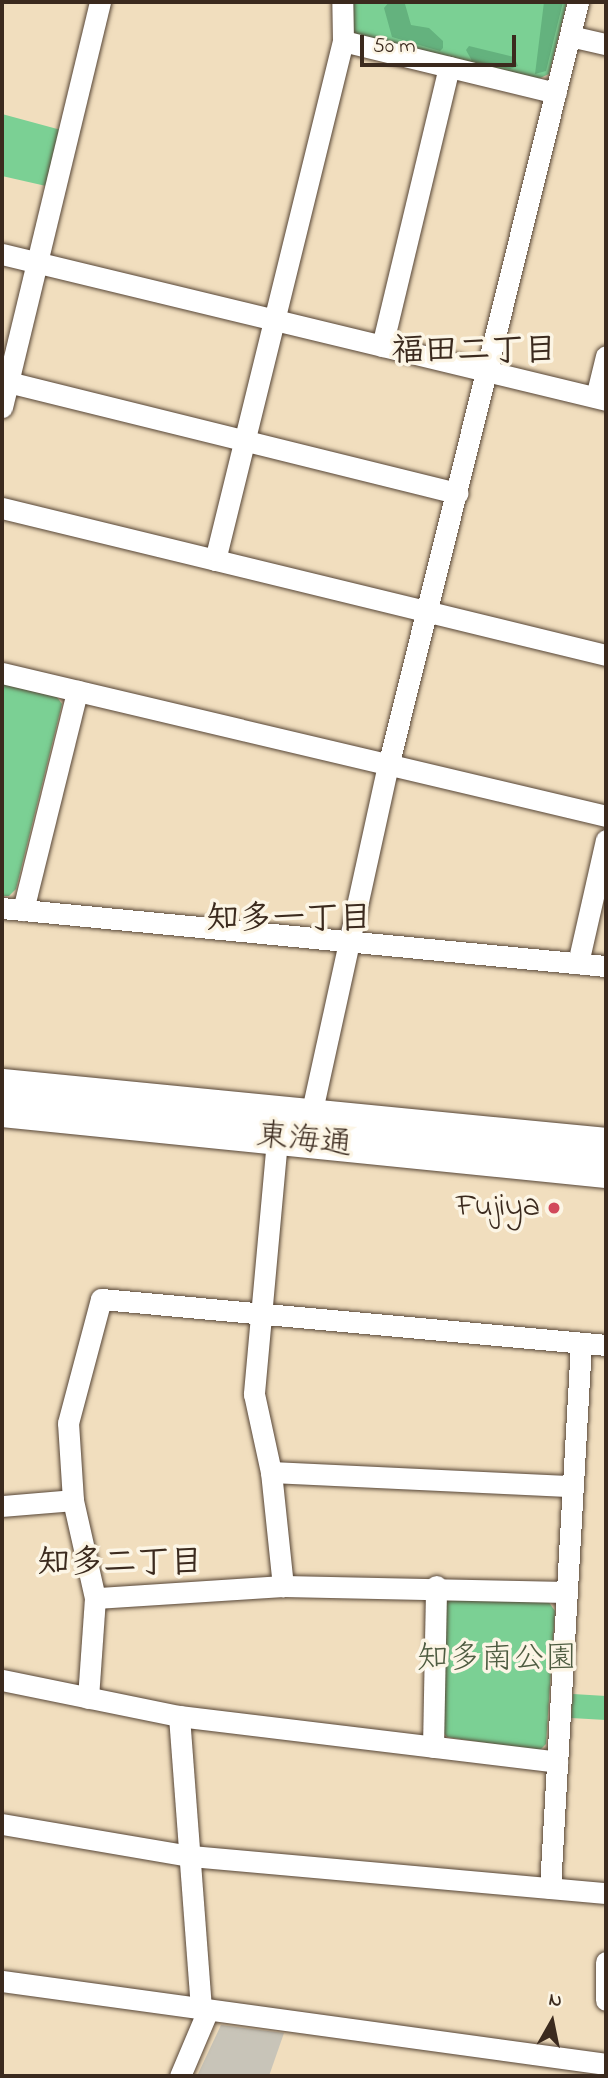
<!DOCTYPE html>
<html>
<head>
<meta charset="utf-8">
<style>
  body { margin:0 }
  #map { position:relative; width:608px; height:2078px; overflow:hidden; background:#f1debe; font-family:"Indie Flower","Klee One",sans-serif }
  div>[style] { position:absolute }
  .industrial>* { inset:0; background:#c8c4b8 }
  .green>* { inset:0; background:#7bd094 }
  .forest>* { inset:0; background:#64b27e }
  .roads { filter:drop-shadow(0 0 2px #564536) drop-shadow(0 0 2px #564536) }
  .minor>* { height:21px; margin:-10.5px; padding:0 10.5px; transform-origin:10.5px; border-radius:10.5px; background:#fff }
  .primary>* { height:33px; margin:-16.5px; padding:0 16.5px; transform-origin:16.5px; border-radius:16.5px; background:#fff }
  .dots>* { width:19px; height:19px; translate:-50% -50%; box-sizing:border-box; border:4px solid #fcf5e5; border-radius:50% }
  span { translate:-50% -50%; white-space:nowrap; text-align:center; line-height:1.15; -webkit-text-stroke:7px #fcf5e5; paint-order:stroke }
  .street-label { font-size:32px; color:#3b2a1e }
  .poi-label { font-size:32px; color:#3b2a1e }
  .right { translate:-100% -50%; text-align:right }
  .park-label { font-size:32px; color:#4e5c41 }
  .neighbourhood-label { font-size:33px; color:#3b2a1e; font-weight:700 }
  .frame { position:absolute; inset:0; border:4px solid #3b2a1e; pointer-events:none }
  .north { position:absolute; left:517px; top:1987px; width:70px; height:70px; -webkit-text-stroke:5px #fcf5e5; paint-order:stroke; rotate:9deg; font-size:19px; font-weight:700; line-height:28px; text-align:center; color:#3b2a1e }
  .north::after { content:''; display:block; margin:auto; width:24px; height:32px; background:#3b2a1e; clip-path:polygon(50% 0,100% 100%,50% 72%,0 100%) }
  .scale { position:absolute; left:360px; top:35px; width:156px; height:32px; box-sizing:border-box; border:4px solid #3b2a1e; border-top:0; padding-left:9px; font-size:21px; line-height:24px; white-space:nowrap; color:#3b2a1e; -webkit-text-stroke:5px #fcf5e5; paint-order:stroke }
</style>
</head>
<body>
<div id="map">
  <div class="industrial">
    <div style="clip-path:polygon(221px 2025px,284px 2033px,269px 2076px,197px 2076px)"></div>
  </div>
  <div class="green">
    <div style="clip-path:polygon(352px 2px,567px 2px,549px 74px,538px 79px,356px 35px,350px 27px)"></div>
    <div style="clip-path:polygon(2px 114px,61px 130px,46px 186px,2px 176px)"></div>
    <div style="clip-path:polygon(2px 683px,57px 697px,62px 704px,16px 889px,9px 896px,2px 896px)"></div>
    <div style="clip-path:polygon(450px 1597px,548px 1601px,555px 1611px,546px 1744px,539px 1751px,447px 1737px,441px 1729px,443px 1604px)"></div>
    <div style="clip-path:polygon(573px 1694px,606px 1696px,606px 1720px,571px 1718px)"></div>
  </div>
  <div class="forest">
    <div style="clip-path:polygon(389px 2px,405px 4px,411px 25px,429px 28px,443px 41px,443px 48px,440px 51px,392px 37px,384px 8px)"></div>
    <div style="clip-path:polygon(544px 2px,563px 2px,546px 71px,535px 74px)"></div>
    <div style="clip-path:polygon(469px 46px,514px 57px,518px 66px,510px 69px,472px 61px,466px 50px)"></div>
  </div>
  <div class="roads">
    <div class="minor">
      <div style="left:570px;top:36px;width:37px;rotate:13deg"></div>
      <div style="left:343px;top:41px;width:219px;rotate:13.7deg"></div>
      <div style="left:2px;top:254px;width:621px;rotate:13.59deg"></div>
      <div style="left:382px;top:346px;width:287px;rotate:-76.5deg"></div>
      <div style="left:8px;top:382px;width:463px;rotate:13.9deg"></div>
      <div style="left:596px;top:397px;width:42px;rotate:-76.3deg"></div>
      <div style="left:2px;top:407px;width:417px;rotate:-76.4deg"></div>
      <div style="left:2px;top:508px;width:622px;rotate:13.68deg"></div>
      <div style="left:215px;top:560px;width:535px;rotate:-76.15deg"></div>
      <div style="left:343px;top:41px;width:39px;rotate:-91deg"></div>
      <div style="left:2px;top:673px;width:621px;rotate:13.32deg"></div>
      <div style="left:2px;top:908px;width:607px;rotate:5.49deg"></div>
      <div style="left:23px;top:910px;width:226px;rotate:-76.1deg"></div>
      <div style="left:578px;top:963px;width:126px;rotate:-77.2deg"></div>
      <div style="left:311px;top:1115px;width:357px;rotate:-77.6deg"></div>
      <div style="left:388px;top:766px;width:787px;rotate:-76.03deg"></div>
      <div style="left:277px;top:1140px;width:255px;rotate:95.2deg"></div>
      <div style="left:254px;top:1394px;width:80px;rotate:77.7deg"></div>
      <div style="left:271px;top:1472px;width:115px;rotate:84deg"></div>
      <div style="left:271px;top:1472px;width:302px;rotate:2.7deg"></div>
      <div style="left:2px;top:1506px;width:71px;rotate:-4.8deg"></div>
      <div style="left:566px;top:1592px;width:283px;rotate:-178.8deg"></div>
      <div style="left:283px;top:1586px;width:188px;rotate:176.3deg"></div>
      <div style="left:95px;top:1598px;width:100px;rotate:-102.7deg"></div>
      <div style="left:73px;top:1500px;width:77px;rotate:-93.7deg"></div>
      <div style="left:68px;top:1423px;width:128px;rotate:-75.1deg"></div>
      <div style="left:101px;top:1299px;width:507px;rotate:5.2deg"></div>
      <div style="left:2px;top:1680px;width:181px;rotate:11.5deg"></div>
      <div style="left:179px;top:1716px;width:381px;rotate:6.9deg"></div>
      <div style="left:88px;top:1698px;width:100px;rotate:-86deg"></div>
      <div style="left:179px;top:1716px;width:294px;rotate:85.7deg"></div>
      <div style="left:433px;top:1747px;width:161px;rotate:-88.9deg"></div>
      <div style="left:2px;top:1824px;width:191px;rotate:9.7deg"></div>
      <div style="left:190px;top:1856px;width:418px;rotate:5.1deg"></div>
      <div style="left:550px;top:1888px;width:546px;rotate:-86.74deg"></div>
      <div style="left:606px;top:1962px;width:38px;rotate:90deg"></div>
      <div style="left:2px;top:1981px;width:610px;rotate:7.82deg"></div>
      <div style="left:180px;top:2076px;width:72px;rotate:-67deg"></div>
    </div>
    <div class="primary">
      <div style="left:2px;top:1085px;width:607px;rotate:5.58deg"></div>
      <div style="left:2px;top:1110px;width:607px;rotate:5.77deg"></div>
    </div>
  </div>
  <div class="dots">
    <div style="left:554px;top:1208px;background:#d1495b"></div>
  </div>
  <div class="street-label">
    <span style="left:304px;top:1142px;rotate:6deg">東海通</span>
  </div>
  <div class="poi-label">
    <span class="right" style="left:540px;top:1208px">Fujiya</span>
  </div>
  <div class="park-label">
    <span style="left:497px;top:1660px">知多南公園</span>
  </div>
  <div class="neighbourhood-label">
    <span style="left:474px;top:353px">福田二丁目</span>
    <span style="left:289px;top:921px">知多一丁目</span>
    <span style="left:120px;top:1565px">知多二丁目</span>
  </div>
  <div class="frame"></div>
  <div class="north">N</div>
  <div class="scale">50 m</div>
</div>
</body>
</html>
